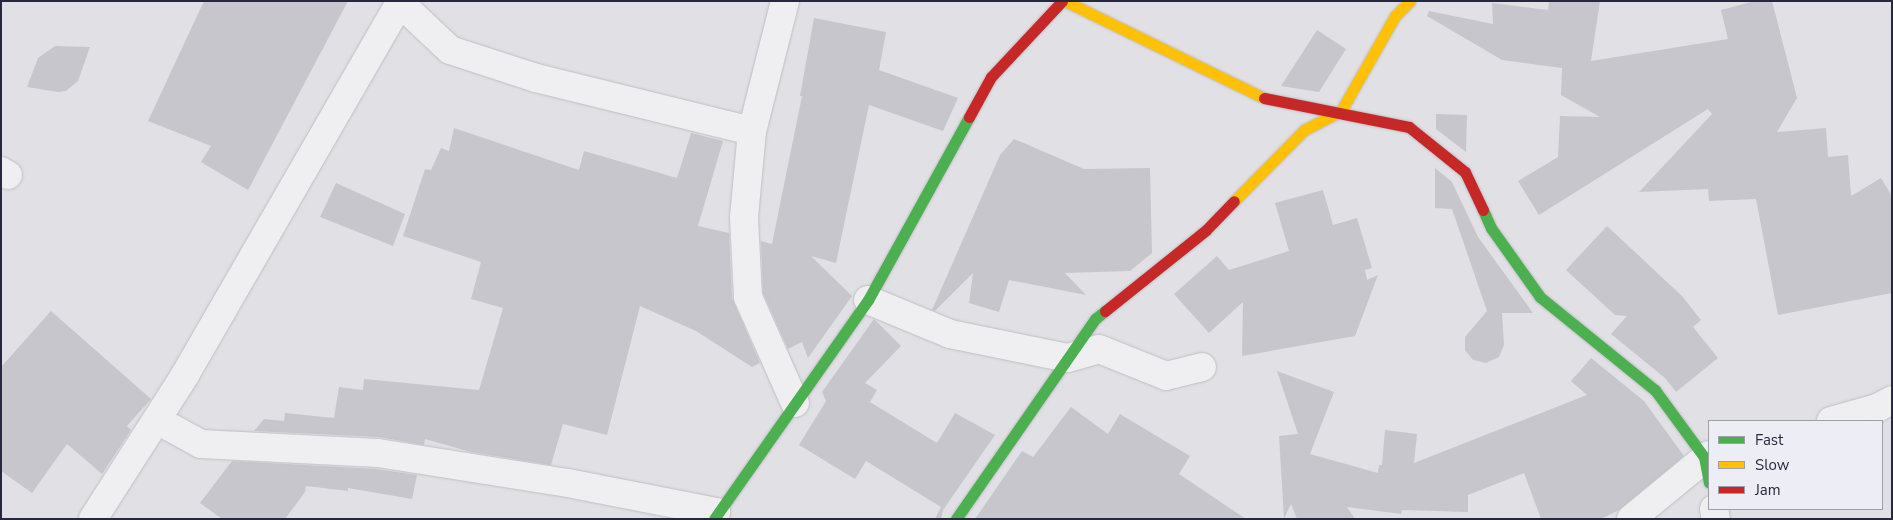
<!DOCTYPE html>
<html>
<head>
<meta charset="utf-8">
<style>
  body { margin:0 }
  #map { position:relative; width:1893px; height:520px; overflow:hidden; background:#e0e0e5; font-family:"Nunito Sans",sans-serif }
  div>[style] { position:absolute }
  .building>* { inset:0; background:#c6c6cc }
  .roads { filter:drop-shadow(0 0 1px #bebec3) drop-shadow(0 0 1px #bebec3) }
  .street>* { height:28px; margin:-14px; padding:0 14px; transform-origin:14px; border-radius:14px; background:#efeff2 }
  .fast>* { height:11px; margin:-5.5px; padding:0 5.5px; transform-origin:5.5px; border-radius:5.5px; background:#4caf50 }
  .slow>* { height:11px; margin:-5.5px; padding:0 5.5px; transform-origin:5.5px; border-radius:5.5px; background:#ffc107 }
  .jam>* { height:11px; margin:-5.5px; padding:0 5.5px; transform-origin:5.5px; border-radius:5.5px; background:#c62828 }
  span { translate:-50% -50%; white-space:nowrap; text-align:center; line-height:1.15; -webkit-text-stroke:4px #edeef5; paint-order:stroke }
  .frame { position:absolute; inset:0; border:2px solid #27283d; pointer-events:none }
  .legend { position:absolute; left:1708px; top:420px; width:175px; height:90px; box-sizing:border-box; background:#edeef5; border:1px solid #9e9fab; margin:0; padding:6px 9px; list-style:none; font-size:15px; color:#27283d }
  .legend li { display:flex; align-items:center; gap:10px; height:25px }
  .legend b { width:25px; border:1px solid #9e9fab }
</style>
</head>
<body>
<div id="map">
  <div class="building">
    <div style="clip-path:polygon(204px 1px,348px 1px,248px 190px,201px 162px,211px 146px,148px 121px)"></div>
    <div style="clip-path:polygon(1549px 1px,1600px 1px,1591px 61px,1728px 39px,1721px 10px,1755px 1px,1772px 1px,1797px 98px,1777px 132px,1826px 128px,1828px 157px,1848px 155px,1851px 196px,1881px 178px,1892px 196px,1892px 293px,1778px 315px,1756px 199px,1709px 201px,1708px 189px,1639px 192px,1712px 114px,1708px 109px,1539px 215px,1518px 181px,1558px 157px,1560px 116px,1600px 117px,1561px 95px,1562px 68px,1502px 60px,1427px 16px,1429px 11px,1493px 24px,1492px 3px,1548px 10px)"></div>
    <div style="clip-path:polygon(814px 18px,886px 32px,879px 70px,958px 98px,943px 131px,869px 105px,836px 263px,811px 256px,852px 296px,808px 358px,802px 342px,788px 349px,763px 293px,761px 241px,772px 244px,802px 96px,800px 96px)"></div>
    <div style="clip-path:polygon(1317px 30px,1346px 49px,1319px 92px,1281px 86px)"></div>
    <div style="clip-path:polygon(55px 46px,90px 47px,78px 81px,66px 91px,58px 92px,27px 87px,38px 58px)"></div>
    <div style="clip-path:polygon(1436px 114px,1467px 115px,1466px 152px,1436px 129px)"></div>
    <div style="clip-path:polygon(454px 128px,579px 170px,584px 151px,677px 178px,691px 133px,723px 141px,698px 226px,729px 233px,732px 298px,760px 363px,752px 367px,696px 331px,640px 306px,607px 435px,563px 424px,551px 465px,471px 452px,425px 439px,424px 445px,379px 437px,254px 431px,264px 419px,284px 421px,285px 413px,334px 418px,339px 387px,363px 390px,364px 379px,479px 390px,503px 308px,471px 299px,481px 262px,403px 236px,425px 169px,431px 170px,441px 148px,449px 151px)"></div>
    <div style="clip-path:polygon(1014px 139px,1084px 169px,1150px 168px,1152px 253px,1130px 271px,1065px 273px,1086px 295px,1009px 280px,999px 312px,969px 303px,973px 273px,935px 311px,932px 310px,1000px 155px)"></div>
    <div style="clip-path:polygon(1435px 168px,1452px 182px,1478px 237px,1533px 313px,1502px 313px,1504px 345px,1499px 357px,1486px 363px,1473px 360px,1465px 350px,1465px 337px,1487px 311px,1452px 209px,1435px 208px)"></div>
    <div style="clip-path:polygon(336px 183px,405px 214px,393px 246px,320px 217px)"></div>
    <div style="clip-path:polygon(1323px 190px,1333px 225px,1357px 218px,1372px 268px,1365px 270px,1367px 280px,1378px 275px,1355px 336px,1242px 356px,1243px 302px,1209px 333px,1174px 294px,1217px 256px,1229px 270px,1289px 251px,1275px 203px)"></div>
    <div style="clip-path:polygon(1607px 226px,1682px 296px,1701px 320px,1693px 327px,1718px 358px,1676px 392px,1665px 378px,1611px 334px,1627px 316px,1615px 315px,1566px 270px)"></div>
    <div style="clip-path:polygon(51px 311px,151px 399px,127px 426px,131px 430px,102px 474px,67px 444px,32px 493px,1px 471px,1px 367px)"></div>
    <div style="clip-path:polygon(874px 319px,901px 346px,865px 383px,877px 390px,870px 402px,937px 443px,955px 413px,995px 435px,943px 510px,941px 519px,935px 519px,941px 507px,866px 461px,855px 479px,799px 445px,826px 401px,822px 392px)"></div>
    <div style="clip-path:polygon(1591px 358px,1644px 401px,1684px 456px,1619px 510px,1601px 519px,1541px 519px,1524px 473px,1468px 495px,1468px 512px,1402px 510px,1401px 514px,1347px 507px,1355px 519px,1297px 519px,1291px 504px,1284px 519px,1279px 436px,1298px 434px,1277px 371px,1334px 392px,1310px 454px,1378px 473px,1379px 465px,1382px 465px,1385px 430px,1417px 434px,1414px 463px,1587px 395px,1571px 381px)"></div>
    <div style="clip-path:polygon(1071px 407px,1108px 434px,1120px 414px,1190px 456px,1179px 474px,1246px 519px,975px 519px,1022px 451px,1033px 457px)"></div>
    <div style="clip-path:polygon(232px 461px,376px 469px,417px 475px,412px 499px,348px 488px,348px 491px,306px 486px,305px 492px,285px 519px,222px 519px,200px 503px)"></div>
  </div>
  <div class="roads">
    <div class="street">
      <div style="left:398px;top:1px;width:71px;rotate:43.3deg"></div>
      <div style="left:450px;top:50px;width:90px;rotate:18deg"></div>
      <div style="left:536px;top:78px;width:222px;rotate:13.8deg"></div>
      <div style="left:785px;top:1px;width:134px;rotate:104.2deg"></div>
      <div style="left:752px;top:131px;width:87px;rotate:95.3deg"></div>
      <div style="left:744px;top:218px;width:79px;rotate:87.1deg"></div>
      <div style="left:748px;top:297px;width:116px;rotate:66.1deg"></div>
      <div style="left:1px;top:171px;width:8px;rotate:30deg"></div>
      <div style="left:868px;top:300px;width:89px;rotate:22.5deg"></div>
      <div style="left:950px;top:334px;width:120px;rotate:11.5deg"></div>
      <div style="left:1068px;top:358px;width:32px;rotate:-16deg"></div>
      <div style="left:1099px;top:349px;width:72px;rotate:21.9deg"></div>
      <div style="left:1166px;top:376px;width:37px;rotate:-14deg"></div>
      <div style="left:157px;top:420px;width:50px;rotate:28.6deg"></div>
      <div style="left:201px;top:444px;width:177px;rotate:2.9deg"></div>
      <div style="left:378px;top:453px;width:192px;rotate:9deg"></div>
      <div style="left:568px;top:483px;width:151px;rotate:11.1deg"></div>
      <div style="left:1831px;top:421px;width:48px;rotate:-15.8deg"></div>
      <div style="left:1877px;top:408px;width:17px;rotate:-28deg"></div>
      <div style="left:1714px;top:509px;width:10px;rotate:79deg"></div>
      <div style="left:93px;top:519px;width:171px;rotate:-57.4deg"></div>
      <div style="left:185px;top:375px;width:431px;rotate:-60deg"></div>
      <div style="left:1631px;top:519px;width:101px;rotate:-39.4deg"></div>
    </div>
    <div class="fast">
      <div style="left:1483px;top:210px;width:20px;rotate:66deg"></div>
      <div style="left:1491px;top:228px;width:85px;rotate:54.6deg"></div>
      <div style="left:1540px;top:297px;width:148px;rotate:39deg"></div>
      <div style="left:1655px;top:390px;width:83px;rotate:53.8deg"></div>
      <div style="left:1704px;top:457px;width:26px;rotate:79deg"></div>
      <div style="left:714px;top:519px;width:268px;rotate:-54.9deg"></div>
      <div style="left:868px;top:300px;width:209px;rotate:-61.1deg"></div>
      <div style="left:956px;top:519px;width:244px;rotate:-55.2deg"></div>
      <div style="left:1095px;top:319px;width:13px;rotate:-39deg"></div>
    </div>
    <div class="slow">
      <div style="left:1065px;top:1px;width:221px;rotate:26deg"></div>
      <div style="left:1234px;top:201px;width:100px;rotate:-45.4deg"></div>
      <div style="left:1304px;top:130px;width:42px;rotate:-27.2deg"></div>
      <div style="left:1341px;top:111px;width:109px;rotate:-60.4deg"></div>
      <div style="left:1395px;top:16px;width:21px;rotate:-45deg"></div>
    </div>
    <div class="jam">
      <div style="left:1264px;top:98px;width:148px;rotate:11.3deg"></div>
      <div style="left:1409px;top:127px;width:72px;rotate:38.8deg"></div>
      <div style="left:1465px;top:172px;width:42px;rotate:64.7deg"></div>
      <div style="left:969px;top:117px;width:46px;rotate:-61.2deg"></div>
      <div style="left:991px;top:77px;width:104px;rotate:-46.9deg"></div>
      <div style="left:1105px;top:311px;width:129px;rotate:-38.7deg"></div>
      <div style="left:1206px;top:230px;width:40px;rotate:-46deg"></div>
    </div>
  </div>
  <div class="frame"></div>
  <ul class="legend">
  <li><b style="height:6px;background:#4caf50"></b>Fast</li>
  <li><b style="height:6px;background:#ffc107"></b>Slow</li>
  <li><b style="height:6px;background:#c62828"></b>Jam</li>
  </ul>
</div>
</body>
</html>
